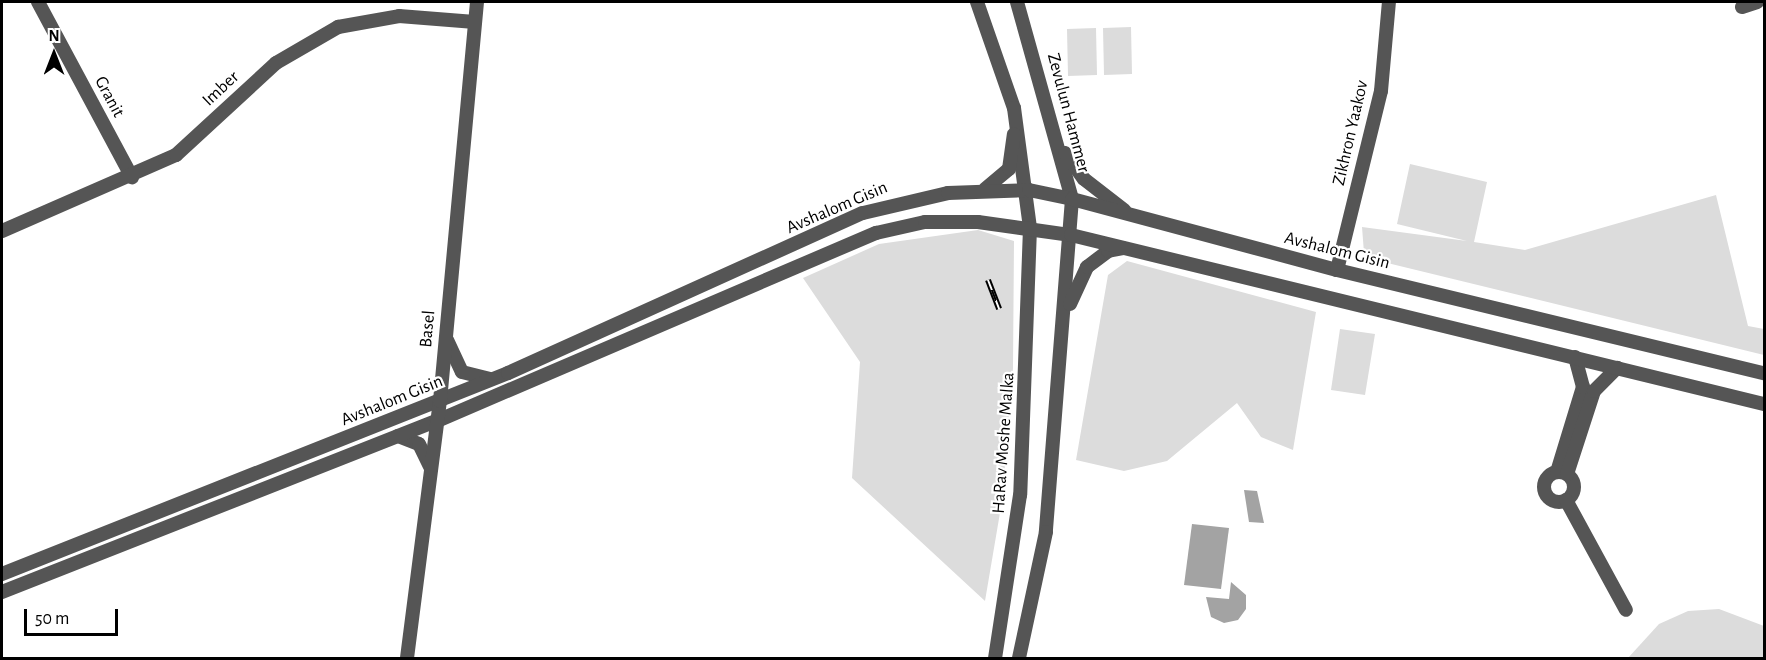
<!DOCTYPE html>
<html>
<head>
<meta charset="utf-8">
<style>
  body { margin:0 }
  #map { position:relative; width:1766px; height:660px; overflow:hidden; background:#fff; font-family:"Alegreya Sans",sans-serif }
  div>[style] { position:absolute }
  .green>* { inset:0; background:#dcdcdc }
  .water>* { inset:0; background:#a3a3a3 }
  .minor>* { height:14px; margin:-7px; padding:0 7px; transform-origin:7px; border-radius:7px; background:#555 }
  .minor>.ring { margin:-7px; padding:0; box-sizing:content-box; background:none; border:14px solid #555; border-radius:50% }
  .rail>* { height:6px; margin-top:-3px; transform-origin:0; background:repeating-linear-gradient(90deg,#fff 0 11px,#000 0 22px); box-sizing:border-box; border-block:2px solid #000 }
  span { translate:-50% -50%; white-space:nowrap; text-align:center; line-height:1.15; -webkit-text-stroke:4.5px #fff; paint-order:stroke }
  .street-label { font-size:18px; color:#000 }
  .frame { position:absolute; inset:0; border:3px solid #000; pointer-events:none }
  .north { position:absolute; left:24px; top:24px; width:60px; height:60px; -webkit-text-stroke:4px #fff; paint-order:stroke; rotate:0deg; font-size:16px; font-weight:700; line-height:24px; text-align:center; color:#000 }
  .north::after { content:''; display:block; margin:auto; width:21px; height:27px; background:#000; clip-path:polygon(50% 0,100% 100%,50% 72%,0 100%) }
  .scale { position:absolute; left:24px; top:609px; width:94px; height:27px; box-sizing:border-box; border:3px solid #000; border-top:0; padding-left:8px; font-size:18px; line-height:21px; white-space:nowrap; color:#000; -webkit-text-stroke:4px #fff; paint-order:stroke }
</style>
</head>
<body>
<div id="map">
  <div class="green">
    <div style="clip-path:polygon(1131px 27px,1132px 74px,1104px 75px,1103px 28px)"></div>
    <div style="clip-path:polygon(1096px 28px,1097px 75px,1068px 76px,1067px 29px)"></div>
    <div style="clip-path:polygon(1410px 164px,1487px 182px,1474px 242px,1525px 250px,1716px 195px,1748px 326px,1764px 329px,1764px 355px,1371px 259px,1364px 253px,1362px 227px,1467px 241px,1397px 224px)"></div>
    <div style="clip-path:polygon(978px 230px,1014px 241px,1013px 368px,1002px 501px,985px 601px,852px 478px,860px 362px,803px 278px,879px 244px)"></div>
    <div style="clip-path:polygon(1127px 261px,1316px 312px,1293px 450px,1261px 437px,1237px 403px,1167px 461px,1124px 471px,1076px 460px,1108px 275px)"></div>
    <div style="clip-path:polygon(1340px 329px,1375px 334px,1365px 395px,1331px 390px)"></div>
    <div style="clip-path:polygon(1719px 609px,1764px 626px,1764px 658px,1628px 658px,1659px 624px,1688px 611px)"></div>
  </div>
  <div class="water">
    <div style="clip-path:polygon(1244px 490px,1257px 491px,1264px 523px,1249px 522px)"></div>
    <div style="clip-path:polygon(1192px 524px,1229px 528px,1221px 589px,1184px 585px)"></div>
    <div style="clip-path:polygon(1231px 582px,1246px 595px,1246px 609px,1238px 620px,1224px 623px,1211px 617px,1206px 597px,1229px 599px)"></div>
  </div>
  <div class="minor">
    <div style="left:38px;top:2px;width:199px;rotate:61.8deg"></div>
    <div style="left:977px;top:2px;width:112px;rotate:70.8deg"></div>
    <div style="left:1014px;top:108px;width:121px;rotate:82.4deg"></div>
    <div style="left:1030px;top:228px;width:267px;rotate:92.1deg"></div>
    <div style="left:1020px;top:495px;width:165px;rotate:98.7deg"></div>
    <div style="left:1017px;top:2px;width:205px;rotate:74.4deg"></div>
    <div style="left:1072px;top:199px;width:334px;rotate:94.5deg"></div>
    <div style="left:1046px;top:532px;width:129px;rotate:102.1deg"></div>
    <div style="left:1742px;top:7px;width:16px;rotate:-18deg"></div>
    <div style="left:1065px;top:153px;width:32px;rotate:54deg"></div>
    <div style="left:1084px;top:179px;width:51px;rotate:37.8deg"></div>
    <div style="left:985px;top:189px;width:31px;rotate:-40deg"></div>
    <div style="left:1009px;top:169px;width:35px;rotate:-82deg"></div>
    <div style="left:2px;top:231px;width:190px;rotate:-23.6deg"></div>
    <div style="left:176px;top:155px;width:136px;rotate:-42.6deg"></div>
    <div style="left:276px;top:63px;width:72px;rotate:-30.1deg"></div>
    <div style="left:338px;top:27px;width:62px;rotate:-10.2deg"></div>
    <div style="left:399px;top:16px;width:76px;rotate:4.5deg"></div>
    <div style="left:1337px;top:270px;width:184px;rotate:-76.2deg"></div>
    <div style="left:1381px;top:91px;width:89px;rotate:-84.9deg"></div>
    <div style="left:1070px;top:304px;width:41px;rotate:-65.3deg"></div>
    <div style="left:1087px;top:267px;width:26px;rotate:-37deg"></div>
    <div style="left:1108px;top:251px;width:15px;rotate:-11deg"></div>
    <div style="left:447px;top:340px;width:35px;rotate:65deg"></div>
    <div style="left:462px;top:372px;width:29px;rotate:14deg"></div>
    <div style="left:398px;top:436px;width:22px;rotate:21deg"></div>
    <div style="left:419px;top:444px;width:25px;rotate:64deg"></div>
    <div class="ring" style="left:1544px;top:472px;width:16px;height:16px"></div>
    <div style="left:1557px;top:472px;width:89px;rotate:-73deg"></div>
    <div style="left:1583px;top:387px;width:31px;rotate:-105deg"></div>
    <div style="left:1567px;top:474px;width:87px;rotate:-72deg"></div>
    <div style="left:1594px;top:391px;width:33px;rotate:-45deg"></div>
    <div style="left:1566px;top:500px;width:125px;rotate:61.4deg"></div>
    <div style="left:2px;top:574px;width:544px;rotate:-21.66deg"></div>
    <div style="left:508px;top:373px;width:389px;rotate:-24.3deg"></div>
    <div style="left:863px;top:213px;width:87px;rotate:-13.2deg"></div>
    <div style="left:948px;top:193px;width:81px;rotate:-2.1deg"></div>
    <div style="left:1029px;top:190px;width:44px;rotate:11.8deg"></div>
    <div style="left:1072px;top:199px;width:274px;rotate:15deg"></div>
    <div style="left:1337px;top:270px;width:439px;rotate:13.6deg"></div>
    <div style="left:2px;top:592px;width:467px;rotate:-21.5deg"></div>
    <div style="left:437px;top:421px;width:478px;rotate:-23.2deg"></div>
    <div style="left:876px;top:233px;width:50px;rotate:-12.7deg"></div>
    <div style="left:925px;top:222px;width:53px"></div>
    <div style="left:978px;top:222px;width:94px;rotate:8deg"></div>
    <div style="left:1071px;top:235px;width:713px;rotate:13.71deg"></div>
    <div style="left:407px;top:658px;width:259px;rotate:-82.7deg"></div>
    <div style="left:440px;top:401px;width:401px;rotate:-84.7deg"></div>
  </div>
  <div class="rail">
    <div style="left:988px;top:280px;width:31px;rotate:69deg"></div>
  </div>
  <div class="street-label">
    <span style="left:221px;top:89px;rotate:-43deg">Imber</span>
    <span style="left:109px;top:97px;rotate:62deg">Granit</span>
    <span style="left:1068px;top:113px;rotate:75deg">Zevulun Hammer</span>
    <span style="left:1351px;top:133px;rotate:-77deg">Zikhron Yaakov</span>
    <span style="left:837px;top:208px;rotate:-23deg">Avshalom Gisin</span>
    <span style="left:1337px;top:251px;rotate:14deg">Avshalom Gisin</span>
    <span style="left:428px;top:329px;rotate:-85deg">Basel</span>
    <span style="left:392px;top:401px;rotate:-22deg">Avshalom Gisin</span>
    <span style="left:1004px;top:443px;rotate:-86deg">HaRav Moshe Malka</span>
  </div>
  <div class="frame"></div>
  <div class="north">N</div>
  <div class="scale">50 m</div>
</div>
</body>
</html>
